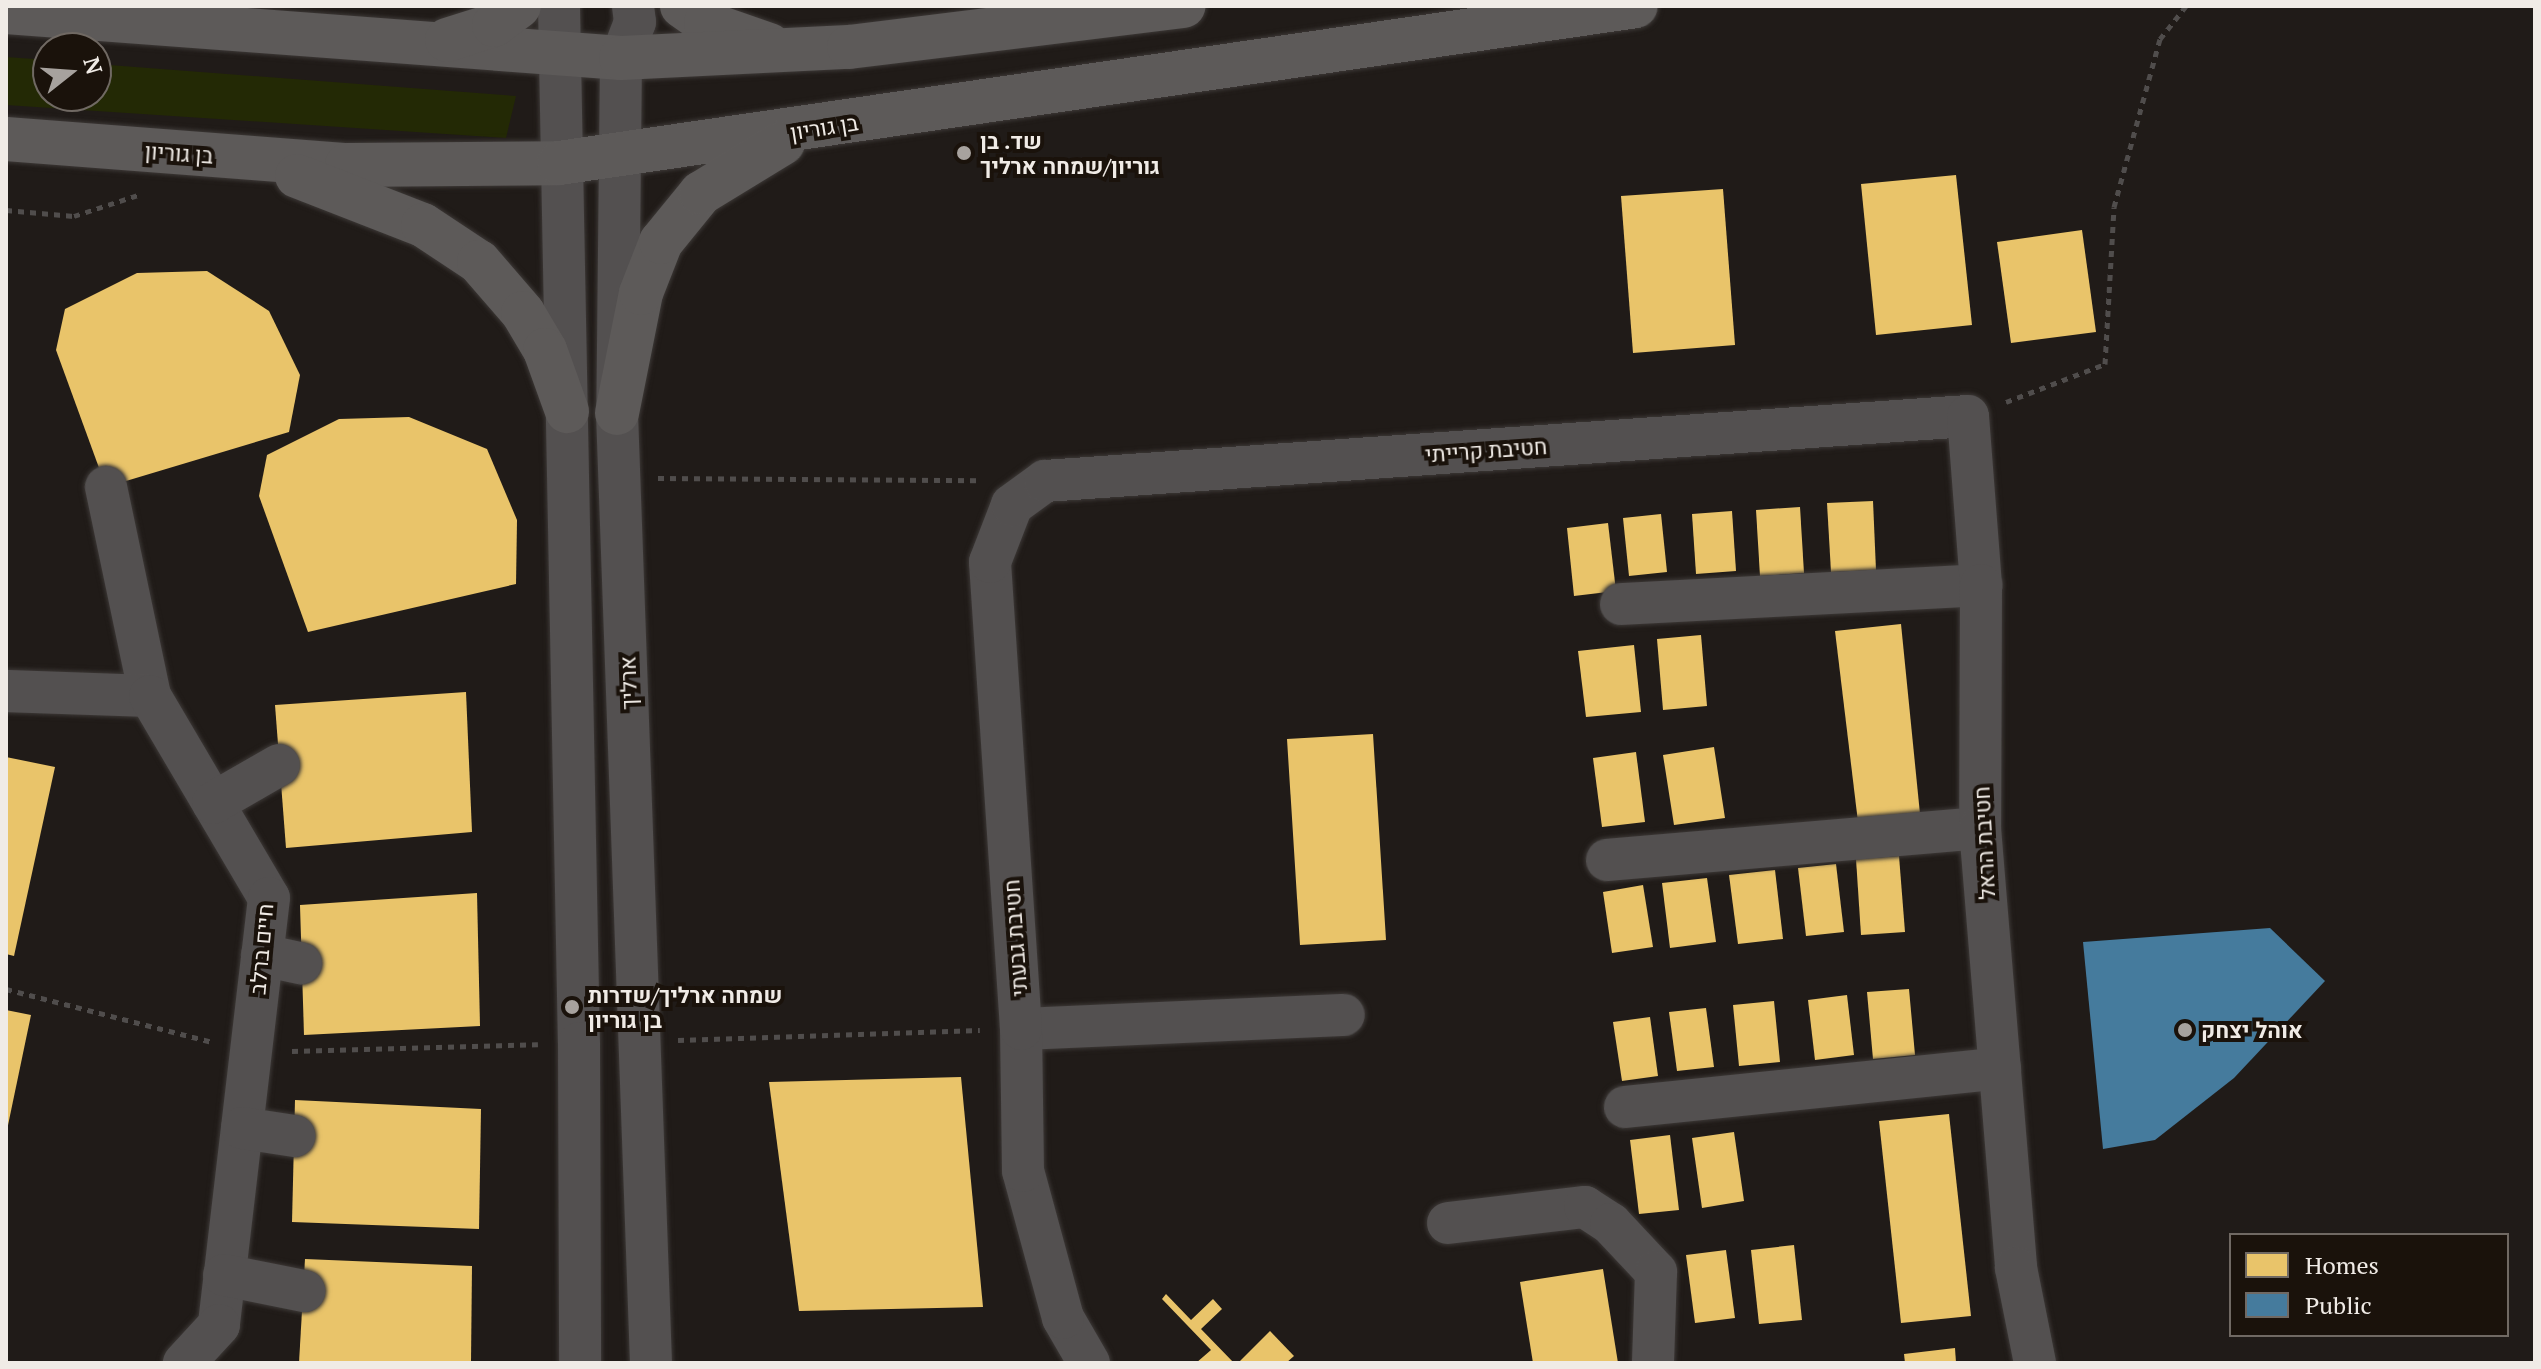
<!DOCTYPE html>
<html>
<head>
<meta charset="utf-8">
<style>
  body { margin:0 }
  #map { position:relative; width:2541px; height:1369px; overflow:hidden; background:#201b18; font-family:"PT Serif",Heebo,serif }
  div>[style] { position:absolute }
  .green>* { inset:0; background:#232905 }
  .homes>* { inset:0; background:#e9c46a }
  .public>* { inset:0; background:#457b9d }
  .path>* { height:5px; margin-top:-2.5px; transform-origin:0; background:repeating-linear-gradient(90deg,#504d4c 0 6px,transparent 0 12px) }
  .roads { filter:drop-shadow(0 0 2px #3c3836) drop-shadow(0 0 2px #3c3836) }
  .minor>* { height:42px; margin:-21px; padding:0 21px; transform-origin:21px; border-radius:21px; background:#535050 }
  .major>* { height:44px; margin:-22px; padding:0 22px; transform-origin:22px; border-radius:22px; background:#5d5a59 }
  .dots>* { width:22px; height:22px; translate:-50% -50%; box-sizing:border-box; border:4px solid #1a120b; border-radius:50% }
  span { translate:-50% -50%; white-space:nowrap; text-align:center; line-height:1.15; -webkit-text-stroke:8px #1a120b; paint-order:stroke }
  .street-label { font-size:22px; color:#f0ebe6 }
  .poi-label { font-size:22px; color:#f0ebe6; font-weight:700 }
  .left { translate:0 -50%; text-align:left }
  .frame { position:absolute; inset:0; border:8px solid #f0ebe6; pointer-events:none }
  .legend { position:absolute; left:2229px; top:1233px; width:280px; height:104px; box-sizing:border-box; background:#1a120b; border:2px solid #706963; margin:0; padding:10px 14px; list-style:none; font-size:24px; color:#f0ebe6 }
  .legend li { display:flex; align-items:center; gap:16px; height:40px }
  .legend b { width:40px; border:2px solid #706963 }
  .north { position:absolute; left:32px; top:32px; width:80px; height:80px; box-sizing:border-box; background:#1a120b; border:2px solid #706963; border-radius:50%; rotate:73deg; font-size:22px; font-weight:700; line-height:32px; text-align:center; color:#f0ebe6 }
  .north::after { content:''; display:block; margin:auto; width:28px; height:36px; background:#a7a29e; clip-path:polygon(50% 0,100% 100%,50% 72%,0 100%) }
</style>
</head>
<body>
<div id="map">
  <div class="green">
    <div style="clip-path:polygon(6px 57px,48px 60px,48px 96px,96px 96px,96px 64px,516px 96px,506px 138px,6px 105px)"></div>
  </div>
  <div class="homes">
    <div style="clip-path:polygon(1956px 175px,1972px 325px,1876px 335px,1861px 184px)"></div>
    <div style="clip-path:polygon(1723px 189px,1735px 345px,1633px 353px,1621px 196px)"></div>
    <div style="clip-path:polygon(2082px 230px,2096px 332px,2011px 343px,1997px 242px)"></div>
    <div style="clip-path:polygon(207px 271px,269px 311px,300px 375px,289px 432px,106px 487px,56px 350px,65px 309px,137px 273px)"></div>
    <div style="clip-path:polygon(409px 417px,487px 449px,517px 520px,516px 584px,308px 632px,259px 496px,267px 455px,339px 419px)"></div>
    <div style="clip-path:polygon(1873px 501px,1876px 570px,1831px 572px,1827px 503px)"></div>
    <div style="clip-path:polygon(1800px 507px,1804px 573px,1760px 576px,1756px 510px)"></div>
    <div style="clip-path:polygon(1732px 511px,1736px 571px,1696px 574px,1692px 514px)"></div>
    <div style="clip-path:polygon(1661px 514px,1667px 572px,1629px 576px,1623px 518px)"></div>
    <div style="clip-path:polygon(1608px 523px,1616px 591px,1574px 596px,1567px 528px)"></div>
    <div style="clip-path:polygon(1901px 624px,1920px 814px,1858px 822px,1835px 631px)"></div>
    <div style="clip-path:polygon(1701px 635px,1707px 706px,1663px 710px,1657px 639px)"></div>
    <div style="clip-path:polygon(1634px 645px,1641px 712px,1586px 717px,1578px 651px)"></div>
    <div style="clip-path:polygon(466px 692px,472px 832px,286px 848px,275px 705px)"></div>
    <div style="clip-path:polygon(1373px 734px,1386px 940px,1300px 945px,1287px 739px)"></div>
    <div style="clip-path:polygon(1714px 747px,1725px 818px,1674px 825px,1663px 755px)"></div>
    <div style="clip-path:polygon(1636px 752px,1645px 822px,1602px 827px,1593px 758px)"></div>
    <div style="clip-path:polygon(6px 757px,55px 767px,14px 956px,6px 954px)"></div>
    <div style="clip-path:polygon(1899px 856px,1905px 932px,1861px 935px,1856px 859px)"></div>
    <div style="clip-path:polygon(1836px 864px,1844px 932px,1806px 936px,1798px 868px)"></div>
    <div style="clip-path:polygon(1775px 870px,1783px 939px,1738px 944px,1729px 875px)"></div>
    <div style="clip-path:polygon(1707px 878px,1716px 942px,1670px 948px,1662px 883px)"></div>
    <div style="clip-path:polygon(1643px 885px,1653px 947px,1612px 953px,1603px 892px)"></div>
    <div style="clip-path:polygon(477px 893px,480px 1026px,304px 1035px,300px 905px)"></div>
    <div style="clip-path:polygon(1909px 989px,1915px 1055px,1873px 1059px,1867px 992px)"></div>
    <div style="clip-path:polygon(1847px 995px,1854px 1055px,1815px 1060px,1808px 1000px)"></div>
    <div style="clip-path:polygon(1774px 1001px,1780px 1062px,1739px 1066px,1733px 1005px)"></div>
    <div style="clip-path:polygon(1706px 1008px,1714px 1067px,1677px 1071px,1669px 1012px)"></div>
    <div style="clip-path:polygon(6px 1010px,31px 1015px,7px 1130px,6px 1129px)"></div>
    <div style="clip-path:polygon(1650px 1017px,1658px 1076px,1622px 1081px,1613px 1022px)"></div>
    <div style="clip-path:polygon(961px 1077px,983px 1307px,799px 1311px,769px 1082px)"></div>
    <div style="clip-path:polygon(295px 1100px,481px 1109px,479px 1229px,292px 1222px)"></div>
    <div style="clip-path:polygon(1949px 1114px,1971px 1316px,1901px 1323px,1879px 1121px)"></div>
    <div style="clip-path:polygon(1734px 1132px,1744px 1201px,1702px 1208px,1692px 1138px)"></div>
    <div style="clip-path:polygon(1670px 1135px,1679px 1210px,1639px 1214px,1630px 1140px)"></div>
    <div style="clip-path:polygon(1794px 1245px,1802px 1320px,1759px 1324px,1751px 1250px)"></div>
    <div style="clip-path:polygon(1726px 1250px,1735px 1318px,1695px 1323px,1686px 1255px)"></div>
    <div style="clip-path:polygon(305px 1259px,472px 1266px,471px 1363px,299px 1363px)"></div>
    <div style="clip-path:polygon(1603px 1269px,1618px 1363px,1533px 1363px,1520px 1282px)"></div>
    <div style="clip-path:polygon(1166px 1294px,1191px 1320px,1213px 1299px,1222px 1309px,1201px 1329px,1234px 1363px,1196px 1363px,1211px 1350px,1162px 1299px)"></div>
    <div style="clip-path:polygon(1270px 1331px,1294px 1356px,1286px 1363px,1238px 1363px)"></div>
    <div style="clip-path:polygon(1955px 1348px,1956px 1363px,1905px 1363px,1904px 1354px)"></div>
  </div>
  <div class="public">
    <div style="clip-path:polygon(2270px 928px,2325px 981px,2234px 1078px,2155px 1140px,2103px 1149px,2083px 942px)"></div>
  </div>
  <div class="path">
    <div style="left:6px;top:210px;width:68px;rotate:5deg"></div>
    <div style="left:74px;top:216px;width:71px;rotate:-18.2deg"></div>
    <div style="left:2006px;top:402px;width:106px;rotate:-21deg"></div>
    <div style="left:2105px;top:364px;width:157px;rotate:-86.7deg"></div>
    <div style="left:2114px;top:207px;width:174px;rotate:-74.7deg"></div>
    <div style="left:2160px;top:39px;width:42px;rotate:-51.8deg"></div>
    <div style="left:658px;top:478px;width:322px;rotate:0.4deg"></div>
    <div style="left:6px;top:989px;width:213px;rotate:14.4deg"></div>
    <div style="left:678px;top:1040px;width:302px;rotate:-1.9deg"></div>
    <div style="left:292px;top:1051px;width:246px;rotate:-1.6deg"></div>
  </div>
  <div class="roads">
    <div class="minor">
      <div style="left:559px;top:6px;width:1037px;rotate:88.9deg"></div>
      <div style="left:579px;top:1043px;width:320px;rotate:89.8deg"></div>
      <div style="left:633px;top:6px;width:16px;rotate:83deg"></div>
      <div style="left:635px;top:22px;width:39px;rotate:111deg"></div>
      <div style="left:621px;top:58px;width:355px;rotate:90.6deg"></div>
      <div style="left:617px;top:413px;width:951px;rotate:87.95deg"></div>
      <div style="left:106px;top:487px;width:214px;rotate:78.1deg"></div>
      <div style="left:1621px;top:604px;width:361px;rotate:-3deg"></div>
      <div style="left:6px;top:691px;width:144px;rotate:2deg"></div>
      <div style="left:150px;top:696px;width:234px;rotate:59.5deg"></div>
      <div style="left:269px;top:898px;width:430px;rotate:96.7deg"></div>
      <div style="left:219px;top:1325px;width:52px;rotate:132.6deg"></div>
      <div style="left:213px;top:803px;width:76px;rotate:-29.9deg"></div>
      <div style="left:1607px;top:860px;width:374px;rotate:-4.9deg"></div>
      <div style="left:262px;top:955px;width:40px;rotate:12deg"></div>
      <div style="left:1021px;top:1029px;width:323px;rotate:-2.5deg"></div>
      <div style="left:1625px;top:1107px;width:377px;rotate:-5.9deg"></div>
      <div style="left:242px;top:1128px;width:53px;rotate:8.7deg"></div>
      <div style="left:1448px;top:1223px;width:138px;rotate:-6.7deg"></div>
      <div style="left:1585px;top:1207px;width:31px;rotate:33deg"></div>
      <div style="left:1611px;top:1224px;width:66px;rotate:46.8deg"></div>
      <div style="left:1656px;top:1272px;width:91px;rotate:91.9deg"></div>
      <div style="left:224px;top:1275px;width:82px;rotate:11.3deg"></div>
      <div style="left:1089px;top:1363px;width:52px;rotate:-120deg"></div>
      <div style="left:1063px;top:1318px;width:152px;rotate:-105.2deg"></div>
      <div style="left:1023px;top:1171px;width:142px;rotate:-90.8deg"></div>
      <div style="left:1021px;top:1029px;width:468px;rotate:-93.8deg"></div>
      <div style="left:990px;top:562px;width:61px;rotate:-68.9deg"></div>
      <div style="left:1012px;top:505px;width:41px;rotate:-36deg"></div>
      <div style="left:1045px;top:481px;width:925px;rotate:-4.03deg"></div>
      <div style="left:1968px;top:416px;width:169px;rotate:85.6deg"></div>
      <div style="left:1981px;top:585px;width:243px;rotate:90.2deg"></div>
      <div style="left:1980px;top:828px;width:441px;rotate:85.3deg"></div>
      <div style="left:2016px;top:1268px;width:97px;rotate:78.7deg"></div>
    </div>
    <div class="major">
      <div style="left:682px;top:6px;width:29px;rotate:35deg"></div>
      <div style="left:706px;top:23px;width:67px;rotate:19.2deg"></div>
      <div style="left:6px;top:12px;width:617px;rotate:4.28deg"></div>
      <div style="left:621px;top:58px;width:228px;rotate:-2.8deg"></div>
      <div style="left:849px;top:47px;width:337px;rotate:-7deg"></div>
      <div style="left:447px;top:40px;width:49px;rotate:-17.7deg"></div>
      <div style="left:494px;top:25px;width:31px;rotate:-37deg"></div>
      <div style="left:6px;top:139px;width:342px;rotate:4.4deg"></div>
      <div style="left:347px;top:165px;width:212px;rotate:-0.5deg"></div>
      <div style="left:559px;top:163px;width:1088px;rotate:-8.29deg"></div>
      <div style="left:297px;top:176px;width:135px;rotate:21.3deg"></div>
      <div style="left:423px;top:225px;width:67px;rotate:33.5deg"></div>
      <div style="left:479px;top:262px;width:67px;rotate:49.2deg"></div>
      <div style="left:523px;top:313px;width:43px;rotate:59.3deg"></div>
      <div style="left:545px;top:350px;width:65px;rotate:70.2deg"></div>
      <div style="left:617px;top:413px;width:122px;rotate:-78.7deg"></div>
      <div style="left:641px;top:293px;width:55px;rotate:-68.6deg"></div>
      <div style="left:661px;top:242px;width:63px;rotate:-50.8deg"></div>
      <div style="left:701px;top:193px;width:96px;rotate:-31.4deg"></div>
    </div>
  </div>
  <div class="dots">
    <div style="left:964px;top:153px;background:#a7a29e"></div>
    <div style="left:572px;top:1007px;background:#a7a29e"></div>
    <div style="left:2185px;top:1030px;background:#a7a29e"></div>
  </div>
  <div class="street-label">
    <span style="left:824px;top:127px;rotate:-9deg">בן גוריון</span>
    <span style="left:179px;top:153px;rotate:4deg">בן גוריון</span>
    <span style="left:1486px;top:450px;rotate:-4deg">חטיבת קרייתי</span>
    <span style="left:628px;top:683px;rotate:-92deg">ארליך</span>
    <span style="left:1984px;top:843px;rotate:-93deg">חטיבת הראל</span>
    <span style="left:1015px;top:938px;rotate:-94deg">חטיבת גבעתי</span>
    <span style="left:261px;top:949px;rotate:-85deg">חיים ברלב</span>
  </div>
  <div class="poi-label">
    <span class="left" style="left:980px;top:153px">שד. בן<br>גוריון/שמחה ארליך</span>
    <span class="left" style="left:588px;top:1007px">שמחה ארליך/שדרות<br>בן גוריון</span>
    <span class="left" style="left:2201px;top:1030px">אוהל יצחק</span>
  </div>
  <div class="frame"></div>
  <ul class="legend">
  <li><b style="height:22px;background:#e9c46a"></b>Homes</li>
  <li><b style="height:22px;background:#457b9d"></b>Public</li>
  </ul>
  <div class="north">N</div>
</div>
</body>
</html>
